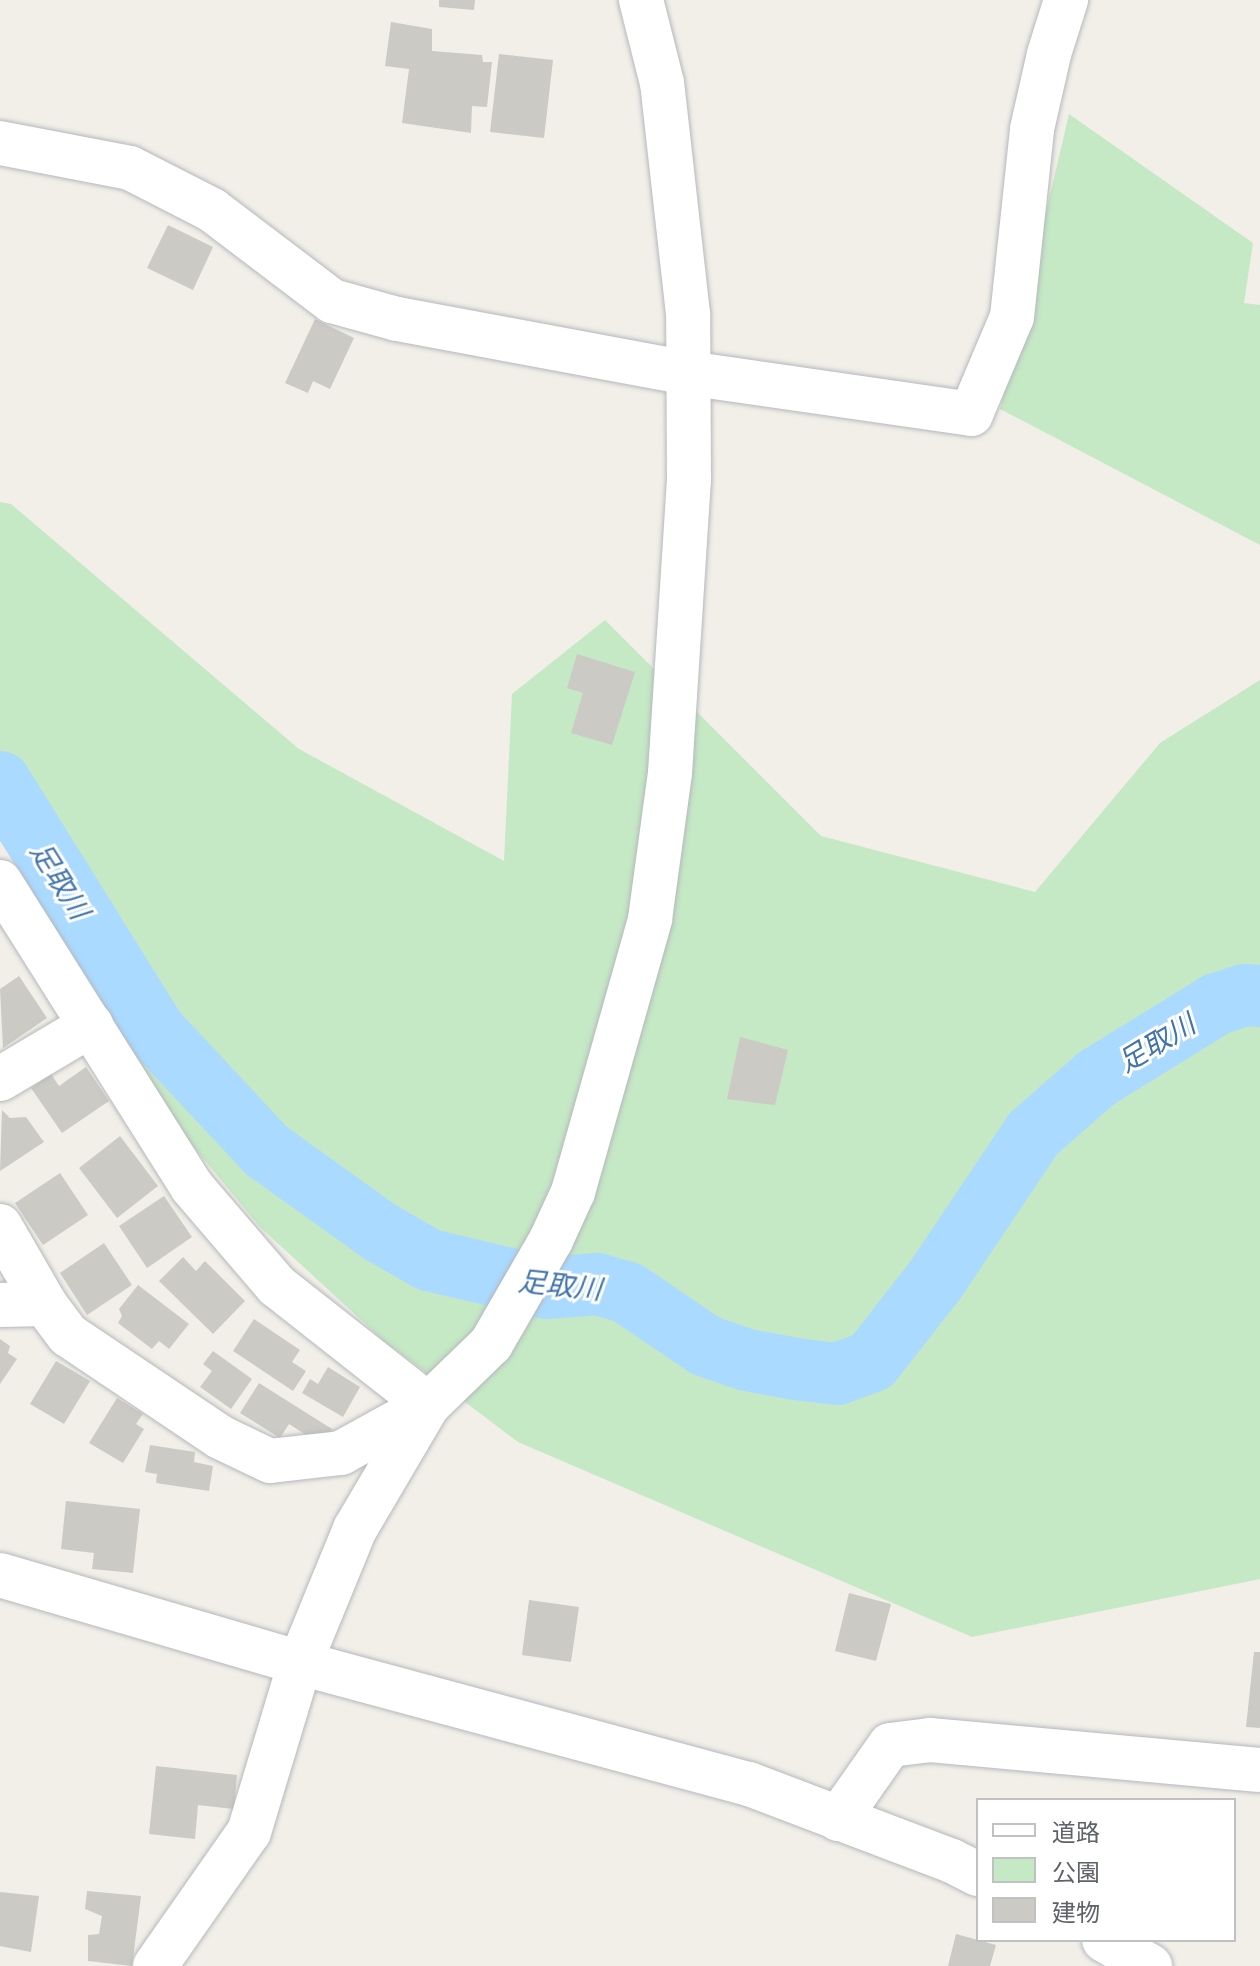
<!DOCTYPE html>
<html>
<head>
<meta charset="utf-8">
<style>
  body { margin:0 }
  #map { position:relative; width:1260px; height:1966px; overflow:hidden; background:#f1efe8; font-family:"Noto Sans","Noto Sans JP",sans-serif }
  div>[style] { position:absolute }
  .green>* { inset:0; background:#c5e8c5 }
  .river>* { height:62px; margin:-31px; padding:0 31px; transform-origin:31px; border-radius:31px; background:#aadaff }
  .building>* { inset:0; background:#cccac5 }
  .roads { filter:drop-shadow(0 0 2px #b5b8bc) drop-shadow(0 0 2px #b5b8bc) }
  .minor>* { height:44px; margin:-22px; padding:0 22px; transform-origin:22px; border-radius:22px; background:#fff }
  span { translate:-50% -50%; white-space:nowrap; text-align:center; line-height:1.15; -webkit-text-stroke:6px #fff; paint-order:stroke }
  .water-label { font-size:28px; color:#4174aa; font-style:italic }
  .legend { position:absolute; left:976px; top:1798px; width:260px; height:144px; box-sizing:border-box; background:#fff; border:2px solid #bfc1c3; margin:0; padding:10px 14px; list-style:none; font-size:24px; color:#5f6368 }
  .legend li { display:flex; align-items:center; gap:16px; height:40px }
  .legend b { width:40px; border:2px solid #bfc1c3 }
</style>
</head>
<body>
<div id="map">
  <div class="green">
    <div style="clip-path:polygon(1069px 114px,1253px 243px,1244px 303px,1260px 305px,1260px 545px,1000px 409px)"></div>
    <div style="clip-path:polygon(0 502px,11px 504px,299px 749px,504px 861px,512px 694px,605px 620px,821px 836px,1035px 892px,1160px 743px,1260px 680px,1260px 1579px,972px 1637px,518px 1442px,383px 1340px,260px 1227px,183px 1134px,81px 982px,0 758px)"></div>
  </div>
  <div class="river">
    <div style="left:0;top:782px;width:293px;rotate:58.1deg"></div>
    <div style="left:155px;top:1031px;width:164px;rotate:47deg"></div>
    <div style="left:267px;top:1151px;width:139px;rotate:35.6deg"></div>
    <div style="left:380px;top:1232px;width:56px;rotate:29.7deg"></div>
    <div style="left:429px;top:1260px;width:121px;rotate:13.3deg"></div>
    <div style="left:547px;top:1288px;width:50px;rotate:-4.6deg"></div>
    <div style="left:597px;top:1284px;width:32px;rotate:16deg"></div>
    <div style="left:628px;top:1293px;width:94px;rotate:34.2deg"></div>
    <div style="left:706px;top:1346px;width:43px;rotate:18.9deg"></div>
    <div style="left:747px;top:1360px;width:50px;rotate:10.4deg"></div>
    <div style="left:796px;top:1369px;width:41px;rotate:7deg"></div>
    <div style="left:837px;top:1374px;width:37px;rotate:-20deg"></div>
    <div style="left:872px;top:1361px;width:104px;rotate:-52deg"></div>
    <div style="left:936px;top:1279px;width:174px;rotate:-56.2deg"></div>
    <div style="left:1033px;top:1134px;width:85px;rotate:-41.2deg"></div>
    <div style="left:1097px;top:1078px;width:141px;rotate:-31.7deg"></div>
    <div style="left:1217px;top:1004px;width:29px;rotate:-18deg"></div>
    <div style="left:1245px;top:995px;width:15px;rotate:4deg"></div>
  </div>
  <div class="building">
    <div style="clip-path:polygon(439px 0,475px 0,474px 10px,439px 7px)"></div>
    <div style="clip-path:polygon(391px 22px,432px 29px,432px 51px,482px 55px,483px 62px,492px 62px,487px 107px,472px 106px,471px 133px,402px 123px,409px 69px,385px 66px)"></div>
    <div style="clip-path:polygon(499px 54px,553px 60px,544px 138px,490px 132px)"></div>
    <div style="clip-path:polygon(168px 225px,213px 247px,193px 290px,147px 268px)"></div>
    <div style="clip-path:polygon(315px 319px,354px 338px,330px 389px,313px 381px,308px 393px,285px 383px)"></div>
    <div style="clip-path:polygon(577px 654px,635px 672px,612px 745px,571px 733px,583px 693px,567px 688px)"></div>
    <div style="clip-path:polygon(19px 976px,47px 1018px,3px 1048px,0 989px)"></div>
    <div style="clip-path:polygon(740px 1037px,788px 1050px,775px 1105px,727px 1099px)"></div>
    <div style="clip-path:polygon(86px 1067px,109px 1101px,62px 1133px,31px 1088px,51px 1074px,59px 1086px)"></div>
    <div style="clip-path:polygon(2px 1110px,10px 1118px,26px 1117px,44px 1142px,0 1171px)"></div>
    <div style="clip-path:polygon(120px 1136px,158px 1186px,117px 1218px,79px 1168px)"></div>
    <div style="clip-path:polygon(60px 1173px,88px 1215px,43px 1245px,15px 1203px)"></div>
    <div style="clip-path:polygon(164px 1196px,192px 1237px,147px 1268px,119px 1226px)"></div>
    <div style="clip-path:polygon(104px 1243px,132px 1285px,87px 1315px,60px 1273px)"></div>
    <div style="clip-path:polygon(183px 1257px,196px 1271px,205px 1261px,245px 1301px,213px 1334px,159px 1281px)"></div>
    <div style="clip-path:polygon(138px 1285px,189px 1324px,169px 1349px,159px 1341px,152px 1349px,118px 1323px,122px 1316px,119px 1309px)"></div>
    <div style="clip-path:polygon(254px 1319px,300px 1350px,292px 1362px,306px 1371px,293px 1391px,233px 1351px)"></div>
    <div style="clip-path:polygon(0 1339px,10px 1346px,8px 1353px,17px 1359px,0 1384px)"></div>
    <div style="clip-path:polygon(213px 1351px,252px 1379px,231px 1409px,200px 1387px,212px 1371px,203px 1364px)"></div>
    <div style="clip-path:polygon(56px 1361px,90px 1381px,64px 1424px,30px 1404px)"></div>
    <div style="clip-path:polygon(328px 1367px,360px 1387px,343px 1417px,302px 1393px,310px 1379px,318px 1384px)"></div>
    <div style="clip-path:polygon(259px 1383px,332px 1429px,322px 1445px,289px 1424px,280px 1438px,240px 1413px)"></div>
    <div style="clip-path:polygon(117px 1398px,143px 1414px,136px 1424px,144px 1429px,123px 1463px,89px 1443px)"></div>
    <div style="clip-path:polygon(150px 1445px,195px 1452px,194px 1462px,213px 1466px,209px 1491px,156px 1483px,157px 1474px,145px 1472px)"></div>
    <div style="clip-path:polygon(66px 1501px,140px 1509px,133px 1573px,92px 1569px,94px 1553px,61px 1549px)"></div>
    <div style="clip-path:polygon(849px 1593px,891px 1604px,876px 1661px,835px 1651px)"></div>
    <div style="clip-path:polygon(529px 1600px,579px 1607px,571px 1662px,522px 1655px)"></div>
    <div style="clip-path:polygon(1254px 1652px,1260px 1652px,1260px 1728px,1246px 1727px)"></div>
    <div style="clip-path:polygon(156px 1766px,237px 1775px,234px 1809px,198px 1805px,195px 1839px,149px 1834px)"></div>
    <div style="clip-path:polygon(87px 1891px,141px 1896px,132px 1966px,88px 1961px,88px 1935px,99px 1934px,102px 1916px,85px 1909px)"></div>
    <div style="clip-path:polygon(0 1892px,39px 1896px,31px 1952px,0 1946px)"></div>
    <div style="clip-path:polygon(956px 1934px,996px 1945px,990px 1966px,948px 1966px)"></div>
  </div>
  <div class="roads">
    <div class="minor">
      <div style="left:0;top:143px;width:132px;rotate:10.9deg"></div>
      <div style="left:130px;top:168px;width:92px;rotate:27.1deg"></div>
      <div style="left:212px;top:210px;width:151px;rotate:37.2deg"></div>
      <div style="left:332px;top:301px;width:67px;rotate:15.5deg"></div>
      <div style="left:397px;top:319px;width:295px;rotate:10.5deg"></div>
      <div style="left:687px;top:373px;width:287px;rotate:8.2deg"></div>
      <div style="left:971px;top:414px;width:105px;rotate:-67.1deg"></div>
      <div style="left:1012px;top:317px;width:189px;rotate:-83.9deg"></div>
      <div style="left:1032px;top:129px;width:77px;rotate:-77.2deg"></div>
      <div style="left:1049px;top:54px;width:57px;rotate:-72.5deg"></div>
      <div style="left:0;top:882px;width:360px;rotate:57.8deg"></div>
      <div style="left:192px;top:1187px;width:130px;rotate:49.4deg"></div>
      <div style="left:277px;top:1286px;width:192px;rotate:38.2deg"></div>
      <div style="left:428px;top:1405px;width:99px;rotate:151.1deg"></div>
      <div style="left:341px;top:1453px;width:71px;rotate:173.6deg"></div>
      <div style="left:270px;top:1461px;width:55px;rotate:-154.4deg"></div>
      <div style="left:220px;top:1437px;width:183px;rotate:-146.1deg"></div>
      <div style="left:68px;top:1335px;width:39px;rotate:-127deg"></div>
      <div style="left:45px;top:1304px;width:90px;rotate:-120deg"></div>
      <div style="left:0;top:1079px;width:106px;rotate:-30.7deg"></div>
      <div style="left:0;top:1305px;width:45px;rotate:-1.3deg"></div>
      <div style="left:0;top:1575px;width:313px;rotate:16.3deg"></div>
      <div style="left:300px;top:1663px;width:465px;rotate:15.1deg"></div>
      <div style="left:749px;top:1784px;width:217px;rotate:20.8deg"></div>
      <div style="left:952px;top:1861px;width:29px;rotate:27deg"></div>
      <div style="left:838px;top:1819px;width:90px;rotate:-54.9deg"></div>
      <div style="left:890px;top:1745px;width:40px;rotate:-7.1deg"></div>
      <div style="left:930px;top:1740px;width:331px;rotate:5.2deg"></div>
      <div style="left:1104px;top:1940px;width:53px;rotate:29.5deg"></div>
      <div style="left:155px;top:1966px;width:164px;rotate:-55deg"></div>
      <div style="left:249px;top:1832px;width:177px;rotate:-73.2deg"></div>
      <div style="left:300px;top:1663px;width:145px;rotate:-67.7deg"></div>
      <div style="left:355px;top:1529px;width:144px;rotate:-59.5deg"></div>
      <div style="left:428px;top:1405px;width:88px;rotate:-44.1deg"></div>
      <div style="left:491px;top:1344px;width:120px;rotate:-60deg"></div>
      <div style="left:551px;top:1240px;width:53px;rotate:-65.4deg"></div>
      <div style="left:573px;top:1192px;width:284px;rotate:-74.2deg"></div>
      <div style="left:650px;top:919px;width:147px;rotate:-82.2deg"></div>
      <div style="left:670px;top:773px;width:294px;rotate:-86.3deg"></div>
      <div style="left:689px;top:480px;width:166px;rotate:-90.3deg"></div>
      <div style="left:688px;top:314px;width:232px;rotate:-96.4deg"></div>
      <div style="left:662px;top:83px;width:86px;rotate:-104.2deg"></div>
    </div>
  </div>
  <div class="water-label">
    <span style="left:61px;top:880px;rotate:58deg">足取川</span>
    <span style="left:1156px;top:1042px;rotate:-31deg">足取川</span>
    <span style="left:560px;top:1284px;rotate:6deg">足取川</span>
  </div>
  <ul class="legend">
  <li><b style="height:10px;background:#fff"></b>道路</li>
  <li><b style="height:22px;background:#c5e8c5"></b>公園</li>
  <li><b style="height:22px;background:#cccac5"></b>建物</li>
  </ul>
</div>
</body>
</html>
